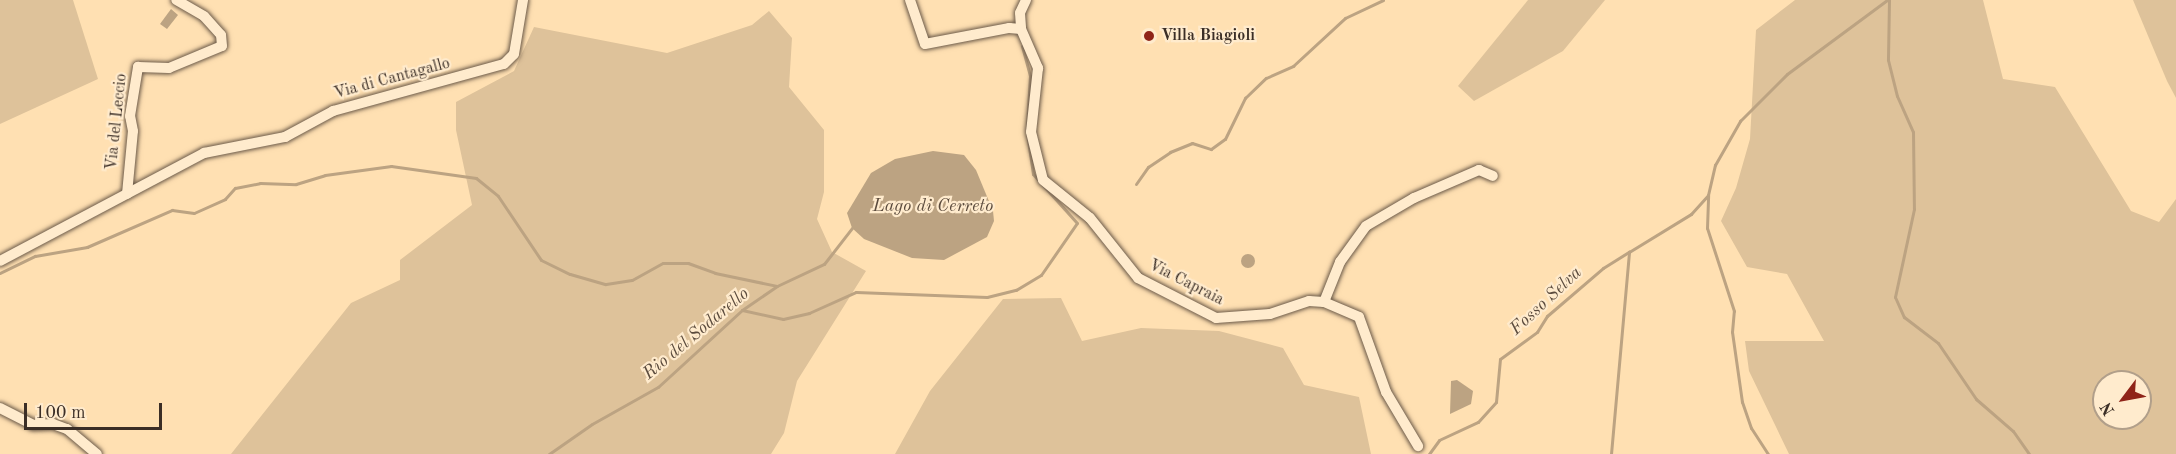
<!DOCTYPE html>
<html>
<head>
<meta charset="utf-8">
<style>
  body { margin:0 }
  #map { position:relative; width:2176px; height:454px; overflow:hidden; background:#ffe0b2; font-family:"Old Standard TT",serif }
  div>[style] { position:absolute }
  .green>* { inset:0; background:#dec29a }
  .water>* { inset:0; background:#bca382 }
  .round { border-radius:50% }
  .stream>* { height:3px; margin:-1.5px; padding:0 1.5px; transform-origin:1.5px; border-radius:1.5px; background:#bca382 }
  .roads { filter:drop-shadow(0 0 2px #6c5a49) drop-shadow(0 0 2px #6c5a49) }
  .minor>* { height:10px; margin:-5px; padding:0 5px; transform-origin:5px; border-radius:5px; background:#ffebcd }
  .dots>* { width:16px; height:16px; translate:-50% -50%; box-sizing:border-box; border:3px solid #ffebcd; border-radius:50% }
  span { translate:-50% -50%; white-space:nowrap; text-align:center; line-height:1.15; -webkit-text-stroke:4.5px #ffebcd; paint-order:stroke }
  .poi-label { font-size:16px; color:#3b2e26; font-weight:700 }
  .left { translate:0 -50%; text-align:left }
  .street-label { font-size:16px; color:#3b2e26 }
  .water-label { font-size:18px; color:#5b4b3d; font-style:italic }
  .north { position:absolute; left:2092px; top:370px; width:60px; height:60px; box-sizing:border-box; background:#ffebcd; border:2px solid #b19f8a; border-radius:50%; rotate:238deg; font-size:16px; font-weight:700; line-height:24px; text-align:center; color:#3b2e26 }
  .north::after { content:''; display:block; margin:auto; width:21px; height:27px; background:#8f2418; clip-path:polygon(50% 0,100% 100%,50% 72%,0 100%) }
  .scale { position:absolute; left:24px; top:403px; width:138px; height:27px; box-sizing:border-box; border:3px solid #3b2e26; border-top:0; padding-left:8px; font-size:18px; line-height:21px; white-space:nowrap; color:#3b2e26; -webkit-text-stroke:4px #ffebcd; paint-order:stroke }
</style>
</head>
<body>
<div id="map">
  <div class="green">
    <div style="clip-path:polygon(0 0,73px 0,98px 79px,0 124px)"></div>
    <div style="clip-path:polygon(1528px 0,1605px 0,1563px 51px,1474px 101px,1458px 86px)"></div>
    <div style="clip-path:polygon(evenodd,1795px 0,1983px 0,2003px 79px,2055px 87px,2131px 211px,2159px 222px,2176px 199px,2176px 454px,1789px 454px,1749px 371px,1745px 341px,1824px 341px,1787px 274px,1747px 267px,1721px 221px,1736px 188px,1750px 139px,1756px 30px,1795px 0,2104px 382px,2140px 382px,2140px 418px,2104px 418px,2104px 382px)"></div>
    <div style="clip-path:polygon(2133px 0,2176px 0,2176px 98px,2167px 81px)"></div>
    <div style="clip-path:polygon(769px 11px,792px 38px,789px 87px,824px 130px,824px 192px,817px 219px,832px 252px,866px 271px,797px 381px,784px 433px,771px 454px,231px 454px,351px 303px,400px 280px,400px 260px,472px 205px,456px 130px,456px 102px,514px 71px,534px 27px,667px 53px,752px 25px)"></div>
    <div style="clip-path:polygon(1061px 298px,1082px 341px,1141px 328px,1219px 331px,1283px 348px,1304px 385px,1359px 397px,1371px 454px,895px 454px,930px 391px,1003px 299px)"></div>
  </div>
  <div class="water">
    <div style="clip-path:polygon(171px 9px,178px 15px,167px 29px,160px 24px)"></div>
    <div style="clip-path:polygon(933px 151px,964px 155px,976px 170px,993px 211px,994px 221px,987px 237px,944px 260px,912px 258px,864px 239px,852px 228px,847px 213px,871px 173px,895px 159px)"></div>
    <div class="round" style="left:1241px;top:254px;width:14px;height:14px"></div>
    <div style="clip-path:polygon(1457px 380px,1473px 391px,1471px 404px,1450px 414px,1451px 381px)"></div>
  </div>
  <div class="stream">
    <div style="left:1889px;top:0;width:60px;rotate:91deg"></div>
    <div style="left:1888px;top:60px;width:37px;rotate:76deg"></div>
    <div style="left:1897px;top:96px;width:39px;rotate:66deg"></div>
    <div style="left:1913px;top:132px;width:77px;rotate:89.3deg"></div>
    <div style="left:1914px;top:209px;width:90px;rotate:102.2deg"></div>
    <div style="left:1895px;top:297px;width:22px;rotate:66deg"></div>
    <div style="left:1904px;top:317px;width:43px;rotate:37.4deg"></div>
    <div style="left:1938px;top:343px;width:68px;rotate:55.8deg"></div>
    <div style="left:1976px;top:399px;width:49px;rotate:40.9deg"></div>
    <div style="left:2013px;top:431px;width:28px;rotate:55deg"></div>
    <div style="left:1022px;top:46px;width:31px;rotate:75deg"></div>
    <div style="left:1030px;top:76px;width:50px;rotate:93.4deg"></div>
    <div style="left:1136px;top:184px;width:21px;rotate:-55deg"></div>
    <div style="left:1148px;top:167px;width:27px;rotate:-34deg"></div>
    <div style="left:1170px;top:152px;width:24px;rotate:-22deg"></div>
    <div style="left:1192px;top:143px;width:20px;rotate:18deg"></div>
    <div style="left:1211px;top:149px;width:17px;rotate:-36deg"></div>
    <div style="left:1225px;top:139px;width:46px;rotate:-64deg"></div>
    <div style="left:1245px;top:98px;width:29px;rotate:-44deg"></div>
    <div style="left:1266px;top:78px;width:30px;rotate:-24deg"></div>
    <div style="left:1293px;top:66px;width:71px;rotate:-42.7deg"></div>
    <div style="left:1345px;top:18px;width:42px;rotate:-25.3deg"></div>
    <div style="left:0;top:273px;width:39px;rotate:-26deg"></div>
    <div style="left:35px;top:256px;width:53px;rotate:-9.8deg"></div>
    <div style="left:87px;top:247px;width:93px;rotate:-23.5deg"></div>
    <div style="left:172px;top:210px;width:22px;rotate:8deg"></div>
    <div style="left:194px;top:213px;width:34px;rotate:-24deg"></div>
    <div style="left:225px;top:199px;width:15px;rotate:-48deg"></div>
    <div style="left:235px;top:188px;width:25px;rotate:-11deg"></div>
    <div style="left:260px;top:183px;width:36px;rotate:2deg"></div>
    <div style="left:296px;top:184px;width:30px;rotate:-17deg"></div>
    <div style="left:325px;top:175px;width:67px;rotate:-7.8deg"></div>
    <div style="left:391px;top:166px;width:86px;rotate:8deg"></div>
    <div style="left:476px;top:178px;width:28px;rotate:39deg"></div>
    <div style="left:498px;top:196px;width:77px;rotate:56.1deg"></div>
    <div style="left:541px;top:260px;width:32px;rotate:26deg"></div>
    <div style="left:570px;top:274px;width:37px;rotate:16deg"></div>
    <div style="left:606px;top:284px;width:26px;rotate:-9deg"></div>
    <div style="left:632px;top:280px;width:35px;rotate:-29deg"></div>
    <div style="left:663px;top:263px;width:25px"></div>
    <div style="left:688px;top:263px;width:29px;rotate:20deg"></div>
    <div style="left:715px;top:273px;width:63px;rotate:11.8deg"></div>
    <div style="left:742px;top:310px;width:42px;rotate:12.4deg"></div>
    <div style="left:783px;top:319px;width:27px;rotate:-13deg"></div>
    <div style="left:809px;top:313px;width:51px;rotate:-24.1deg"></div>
    <div style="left:856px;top:292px;width:131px;rotate:2.2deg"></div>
    <div style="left:987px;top:297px;width:30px;rotate:-14deg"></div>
    <div style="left:1016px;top:290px;width:29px;rotate:-31deg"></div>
    <div style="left:1041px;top:275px;width:63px;rotate:-55.3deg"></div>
    <div style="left:1077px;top:223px;width:66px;rotate:-131.9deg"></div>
    <div style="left:1033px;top:174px;width:41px;rotate:-98.3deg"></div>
    <div style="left:549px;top:454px;width:52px;rotate:-34.9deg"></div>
    <div style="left:592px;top:424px;width:76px;rotate:-29.3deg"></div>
    <div style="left:658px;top:387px;width:114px;rotate:-42.5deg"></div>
    <div style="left:742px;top:310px;width:42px;rotate:-34.4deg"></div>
    <div style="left:777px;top:286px;width:52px;rotate:-25.1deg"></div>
    <div style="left:824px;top:264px;width:46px;rotate:-52.1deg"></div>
    <div style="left:1429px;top:454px;width:17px;rotate:-54deg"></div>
    <div style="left:1439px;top:440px;width:43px;rotate:-24.8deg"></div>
    <div style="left:1478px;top:422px;width:27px;rotate:-48deg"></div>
    <div style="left:1496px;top:402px;width:43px;rotate:-84.7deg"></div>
    <div style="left:1500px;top:359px;width:46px;rotate:-36.1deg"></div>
    <div style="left:1537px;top:332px;width:19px;rotate:-58deg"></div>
    <div style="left:1547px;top:316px;width:74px;rotate:-40.6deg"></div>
    <div style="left:1603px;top:268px;width:31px;rotate:-32deg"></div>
    <div style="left:1611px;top:454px;width:203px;rotate:-84.9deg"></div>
    <div style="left:1629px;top:252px;width:73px;rotate:-31.5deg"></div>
    <div style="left:1691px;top:214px;width:25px;rotate:-48deg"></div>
    <div style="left:1768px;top:454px;width:31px;rotate:-123deg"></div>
    <div style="left:1751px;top:428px;width:28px;rotate:-109deg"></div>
    <div style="left:1742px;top:402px;width:71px;rotate:-98.1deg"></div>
    <div style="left:1732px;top:332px;width:21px;rotate:-85deg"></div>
    <div style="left:1734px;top:311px;width:87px;rotate:-108deg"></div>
    <div style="left:1707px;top:228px;width:33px;rotate:-88deg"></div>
    <div style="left:1708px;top:195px;width:31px;rotate:-77deg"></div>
    <div style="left:1715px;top:165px;width:51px;rotate:-60.4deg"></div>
    <div style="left:1740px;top:121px;width:66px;rotate:-45deg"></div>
    <div style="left:1787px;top:74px;width:124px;rotate:-36.5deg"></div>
  </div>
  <div class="roads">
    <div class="minor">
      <div style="left:910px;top:0;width:46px;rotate:71.2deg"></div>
      <div style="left:925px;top:44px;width:86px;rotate:-10.8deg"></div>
      <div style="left:1009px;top:28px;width:12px;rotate:5deg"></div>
      <div style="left:1026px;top:0;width:14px;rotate:115deg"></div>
      <div style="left:1020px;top:13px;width:16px;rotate:86deg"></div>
      <div style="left:1021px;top:29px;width:43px;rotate:66.4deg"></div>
      <div style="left:1038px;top:68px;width:64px;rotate:96.2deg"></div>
      <div style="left:1031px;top:132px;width:49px;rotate:76deg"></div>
      <div style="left:1043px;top:180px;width:60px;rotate:39deg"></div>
      <div style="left:1090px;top:218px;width:77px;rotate:51.3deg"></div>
      <div style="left:1138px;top:278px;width:88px;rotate:27.1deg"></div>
      <div style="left:1216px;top:318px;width:54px;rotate:-4.2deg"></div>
      <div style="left:1270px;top:314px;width:41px;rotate:-18.4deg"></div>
      <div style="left:1309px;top:301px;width:15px;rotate:4deg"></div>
      <div style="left:1324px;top:302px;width:38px;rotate:23deg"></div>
      <div style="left:1359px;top:317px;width:80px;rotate:70.2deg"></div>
      <div style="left:1386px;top:392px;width:63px;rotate:59.3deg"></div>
      <div style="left:127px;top:194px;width:63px;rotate:-84.6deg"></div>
      <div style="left:133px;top:131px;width:15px;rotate:-101deg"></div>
      <div style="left:130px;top:116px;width:50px;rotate:-80.7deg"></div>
      <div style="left:138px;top:67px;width:31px;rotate:2deg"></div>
      <div style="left:169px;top:68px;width:57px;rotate:-22.5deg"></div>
      <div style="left:222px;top:46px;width:11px;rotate:-95deg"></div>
      <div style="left:221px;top:35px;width:25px;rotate:-132deg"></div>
      <div style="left:204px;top:16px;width:32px;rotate:-150deg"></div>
      <div style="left:0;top:261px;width:231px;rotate:-27.9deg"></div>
      <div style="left:204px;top:153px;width:83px;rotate:-11.2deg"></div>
      <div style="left:285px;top:137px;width:55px;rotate:-28.4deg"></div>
      <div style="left:333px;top:111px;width:177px;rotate:-15.4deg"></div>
      <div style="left:504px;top:64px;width:14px;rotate:-45deg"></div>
      <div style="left:514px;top:54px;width:55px;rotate:-80.5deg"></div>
      <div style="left:1324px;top:302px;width:43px;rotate:-68.2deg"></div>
      <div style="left:1340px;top:262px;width:44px;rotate:-54.2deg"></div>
      <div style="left:1366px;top:226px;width:56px;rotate:-30.3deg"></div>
      <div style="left:1414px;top:198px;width:71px;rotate:-23.3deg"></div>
      <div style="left:1479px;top:170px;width:15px;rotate:23deg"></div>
      <div style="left:0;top:408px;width:37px;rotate:27deg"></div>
      <div style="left:33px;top:425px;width:20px;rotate:-3deg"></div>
      <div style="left:53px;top:424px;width:15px;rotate:20deg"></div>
      <div style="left:67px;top:429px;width:39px;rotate:40deg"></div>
    </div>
  </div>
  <div class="dots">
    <div style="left:1149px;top:36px;background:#8f2418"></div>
  </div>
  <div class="poi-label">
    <span class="left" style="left:1161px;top:36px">Villa Biagioli</span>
  </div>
  <div class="street-label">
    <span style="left:392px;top:79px;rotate:-15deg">Via di Cantagallo</span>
    <span style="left:117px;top:122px;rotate:-84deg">Via del Leccio</span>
    <span style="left:1186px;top:283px;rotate:27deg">Via Capraia</span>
  </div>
  <div class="water-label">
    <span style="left:933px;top:206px">Lago di Cerreto</span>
    <span style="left:1546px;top:301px;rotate:-43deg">Fosso Selva</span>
    <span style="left:696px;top:334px;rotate:-40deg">Rio del Sodarello</span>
  </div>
  <div class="north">N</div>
  <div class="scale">100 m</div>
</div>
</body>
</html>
